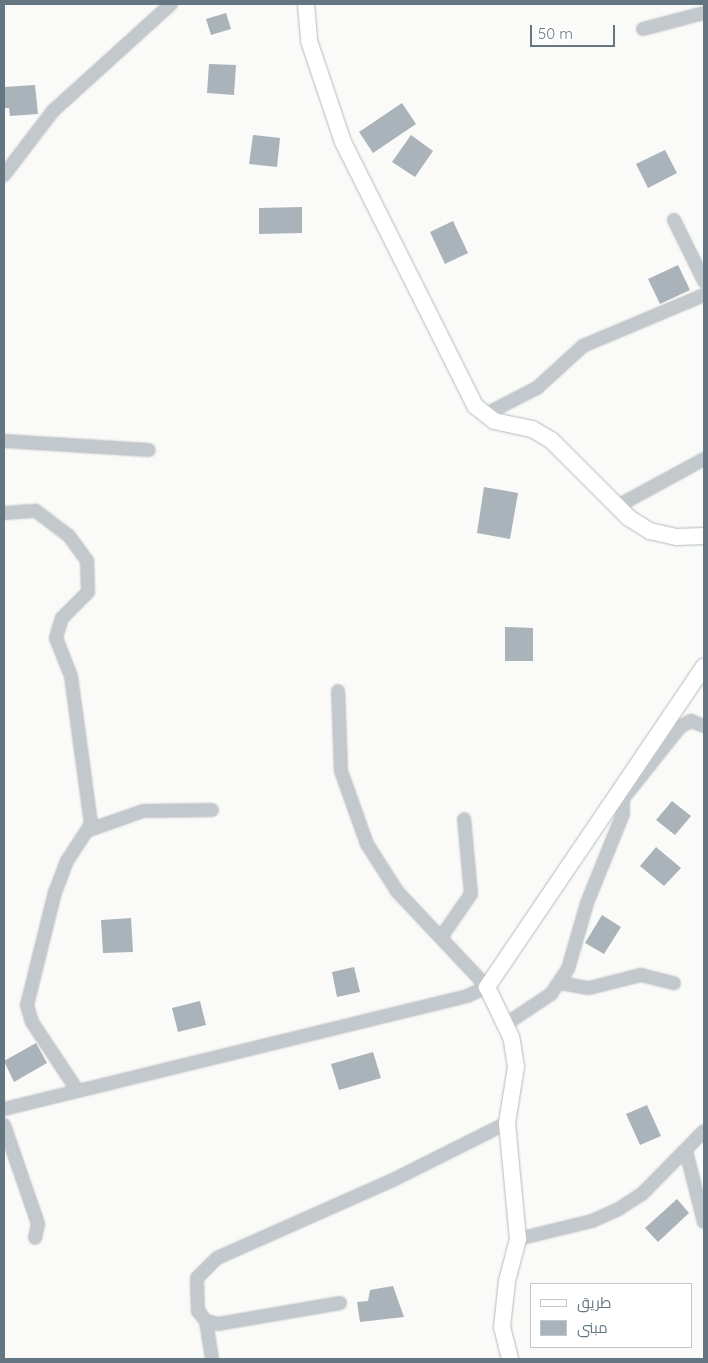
<!DOCTYPE html>
<html>
<head>
<meta charset="utf-8">
<style>
  body { margin:0 }
  #map { position:relative; width:708px; height:1363px; overflow:hidden; background:#fafaf8; font-family:Quicksand,Cairo,sans-serif }
  div>[style] { position:absolute }
  .building>* { inset:0; background:#aab3b9 }
  .roads { filter:drop-shadow(0 0 1px #b5babe) drop-shadow(0 0 1px #b5babe) }
  .minor>* { height:12px; margin:-6px; padding:0 6px; transform-origin:6px; border-radius:6px; background:#c3c8cc }
  .major>* { height:16px; margin:-8px; padding:0 8px; transform-origin:8px; border-radius:8px; background:#fff }
  span { translate:-50% -50%; white-space:nowrap; text-align:center; line-height:1.15; -webkit-text-stroke:5px #fff; paint-order:stroke }
  .frame { position:absolute; inset:0; border:5px solid #657683; pointer-events:none }
  .legend { position:absolute; left:530px; top:1283px; width:162px; height:65px; box-sizing:border-box; background:#fff; border:1px solid #c1c8cd; margin:0; padding:6px 9px; list-style:none; font-size:15px; color:#657683 }
  .legend li { display:flex; align-items:center; gap:10px; height:25px }
  .legend b { width:25px; border:1px solid #c1c8cd }
  .scale { position:absolute; left:530px; top:25px; width:85px; height:22px; box-sizing:border-box; border:2px solid #657683; border-top:0; padding-left:6px; font-size:15px; line-height:18px; white-space:nowrap; color:#657683; -webkit-text-stroke:4px #fff; paint-order:stroke }
</style>
</head>
<body>
<div id="map">
  <div class="building">
    <div style="clip-path:polygon(226px 13px,231px 29px,211px 35px,206px 19px)"></div>
    <div style="clip-path:polygon(209px 64px,236px 65px,234px 95px,207px 93px)"></div>
    <div style="clip-path:polygon(35px 85px,38px 114px,10px 116px,9px 108px,4px 108px,4px 87px)"></div>
    <div style="clip-path:polygon(402px 103px,416px 124px,373px 153px,359px 132px)"></div>
    <div style="clip-path:polygon(253px 135px,280px 138px,277px 167px,249px 164px)"></div>
    <div style="clip-path:polygon(411px 135px,433px 151px,415px 177px,392px 162px)"></div>
    <div style="clip-path:polygon(665px 150px,677px 173px,648px 188px,636px 164px)"></div>
    <div style="clip-path:polygon(302px 207px,302px 233px,259px 234px,259px 208px)"></div>
    <div style="clip-path:polygon(453px 221px,468px 253px,445px 264px,430px 232px)"></div>
    <div style="clip-path:polygon(678px 265px,690px 290px,660px 304px,648px 279px)"></div>
    <div style="clip-path:polygon(484px 487px,518px 493px,510px 539px,477px 533px)"></div>
    <div style="clip-path:polygon(505px 627px,533px 628px,533px 661px,505px 661px)"></div>
    <div style="clip-path:polygon(672px 801px,691px 816px,675px 835px,656px 820px)"></div>
    <div style="clip-path:polygon(656px 847px,681px 868px,664px 886px,640px 866px)"></div>
    <div style="clip-path:polygon(602px 915px,621px 927px,604px 954px,585px 943px)"></div>
    <div style="clip-path:polygon(131px 918px,133px 952px,103px 953px,101px 920px)"></div>
    <div style="clip-path:polygon(354px 967px,360px 992px,337px 997px,332px 972px)"></div>
    <div style="clip-path:polygon(200px 1001px,206px 1025px,178px 1032px,172px 1008px)"></div>
    <div style="clip-path:polygon(36px 1043px,47px 1063px,14px 1082px,4px 1061px)"></div>
    <div style="clip-path:polygon(373px 1052px,381px 1078px,339px 1090px,331px 1064px)"></div>
    <div style="clip-path:polygon(647px 1105px,661px 1136px,640px 1145px,626px 1114px)"></div>
    <div style="clip-path:polygon(677px 1199px,689px 1213px,658px 1242px,645px 1228px)"></div>
    <div style="clip-path:polygon(393px 1286px,404px 1317px,360px 1322px,357px 1302px,368px 1301px,370px 1290px)"></div>
  </div>
  <div class="roads">
    <div class="minor">
      <div style="left:643px;top:29px;width:63px;rotate:-14.7deg"></div>
      <div style="left:4px;top:175px;width:81px;rotate:-52.6deg"></div>
      <div style="left:53px;top:111px;width:159px;rotate:-42.2deg"></div>
      <div style="left:674px;top:220px;width:68px;rotate:63.8deg"></div>
      <div style="left:484px;top:415px;width:59px;rotate:-27deg"></div>
      <div style="left:537px;top:388px;width:62px;rotate:-42.4deg"></div>
      <div style="left:583px;top:346px;width:131px;rotate:-22.9deg"></div>
      <div style="left:4px;top:441px;width:145px;rotate:3.6deg"></div>
      <div style="left:616px;top:507px;width:100px;rotate:-28.6deg"></div>
      <div style="left:4px;top:513px;width:32px;rotate:-4deg"></div>
      <div style="left:36px;top:511px;width:41px;rotate:37.1deg"></div>
      <div style="left:69px;top:536px;width:31px;rotate:54deg"></div>
      <div style="left:87px;top:561px;width:31px;rotate:88deg"></div>
      <div style="left:88px;top:592px;width:37px;rotate:135deg"></div>
      <div style="left:62px;top:618px;width:21px;rotate:107deg"></div>
      <div style="left:56px;top:638px;width:41px;rotate:68.5deg"></div>
      <div style="left:71px;top:676px;width:149px;rotate:82.3deg"></div>
      <div style="left:91px;top:824px;width:44px;rotate:123deg"></div>
      <div style="left:67px;top:861px;width:33px;rotate:111deg"></div>
      <div style="left:55px;top:892px;width:116px;rotate:103.9deg"></div>
      <div style="left:27px;top:1005px;width:18px;rotate:74deg"></div>
      <div style="left:32px;top:1022px;width:82px;rotate:56.5deg"></div>
      <div style="left:625px;top:796px;width:88px;rotate:-51.4deg"></div>
      <div style="left:680px;top:727px;width:13px;rotate:-29deg"></div>
      <div style="left:691px;top:721px;width:14px;rotate:21deg"></div>
      <div style="left:89px;top:830px;width:57px;rotate:-19.4deg"></div>
      <div style="left:143px;top:811px;width:69px;rotate:-0.8deg"></div>
      <div style="left:442px;top:936px;width:51px;rotate:-55.4deg"></div>
      <div style="left:471px;top:894px;width:75px;rotate:-95.3deg"></div>
      <div style="left:560px;top:983px;width:29px;rotate:10deg"></div>
      <div style="left:589px;top:988px;width:54px;rotate:-14deg"></div>
      <div style="left:641px;top:975px;width:34px;rotate:14deg"></div>
      <div style="left:506px;top:1024px;width:54px;rotate:-33.7deg"></div>
      <div style="left:551px;top:994px;width:30px;rotate:-56deg"></div>
      <div style="left:568px;top:969px;width:69px;rotate:-73.9deg"></div>
      <div style="left:587px;top:903px;width:96px;rotate:-68deg"></div>
      <div style="left:623px;top:814px;width:29px;rotate:-90deg"></div>
      <div style="left:4px;top:1109px;width:477px;rotate:-13.7deg"></div>
      <div style="left:467px;top:996px;width:22px;rotate:-24deg"></div>
      <div style="left:487px;top:987px;width:132px;rotate:-133.2deg"></div>
      <div style="left:397px;top:891px;width:56px;rotate:-122.6deg"></div>
      <div style="left:367px;top:844px;width:77px;rotate:-109.6deg"></div>
      <div style="left:341px;top:771px;width:80px;rotate:-92.1deg"></div>
      <div style="left:4px;top:1125px;width:105px;rotate:71deg"></div>
      <div style="left:38px;top:1224px;width:14px;rotate:102deg"></div>
      <div style="left:686px;top:1151px;width:73px;rotate:75.8deg"></div>
      <div style="left:518px;top:1239px;width:76px;rotate:-13.7deg"></div>
      <div style="left:592px;top:1221px;width:27px;rotate:-24deg"></div>
      <div style="left:617px;top:1210px;width:30px;rotate:-33deg"></div>
      <div style="left:642px;top:1194px;width:88px;rotate:-45.5deg"></div>
      <div style="left:340px;top:1303px;width:123px;rotate:170.2deg"></div>
      <div style="left:219px;top:1324px;width:13px;rotate:-167deg"></div>
      <div style="left:206px;top:1321px;width:13px;rotate:-129deg"></div>
      <div style="left:198px;top:1311px;width:33px;rotate:-92deg"></div>
      <div style="left:197px;top:1278px;width:28px;rotate:-45deg"></div>
      <div style="left:217px;top:1258px;width:193px;rotate:-23.9deg"></div>
      <div style="left:393px;top:1180px;width:127px;rotate:-26.6deg"></div>
      <div style="left:206px;top:1321px;width:38px;rotate:81deg"></div>
    </div>
    <div class="major">
      <div style="left:306px;top:4px;width:37px;rotate:85deg"></div>
      <div style="left:309px;top:41px;width:107px;rotate:71.4deg"></div>
      <div style="left:343px;top:142px;width:295px;rotate:63.4deg"></div>
      <div style="left:475px;top:406px;width:24px;rotate:38deg"></div>
      <div style="left:494px;top:421px;width:39px;rotate:12deg"></div>
      <div style="left:532px;top:429px;width:22px;rotate:30deg"></div>
      <div style="left:551px;top:440px;width:110px;rotate:45deg"></div>
      <div style="left:629px;top:518px;width:25px;rotate:32deg"></div>
      <div style="left:650px;top:531px;width:28px;rotate:13deg"></div>
      <div style="left:677px;top:537px;width:27px;rotate:-2deg"></div>
      <div style="left:510px;top:1359px;width:33px;rotate:-104deg"></div>
      <div style="left:502px;top:1327px;width:46px;rotate:-83.8deg"></div>
      <div style="left:507px;top:1281px;width:43px;rotate:-75.3deg"></div>
      <div style="left:518px;top:1239px;width:117px;rotate:-95.4deg"></div>
      <div style="left:507px;top:1123px;width:57px;rotate:-80.9deg"></div>
      <div style="left:516px;top:1067px;width:30px;rotate:-99deg"></div>
      <div style="left:511px;top:1037px;width:55px;rotate:-115.6deg"></div>
      <div style="left:487px;top:987px;width:387px;rotate:-55.9deg"></div>
    </div>
  </div>
  <div class="frame"></div>
  <ul class="legend">
  <li><b style="height:6px;background:#fff"></b>طريق</li>
  <li><b style="height:14px;background:#aab3b9"></b>مبنى</li>
  </ul>
  <div class="scale">50 m</div>
</div>
</body>
</html>
